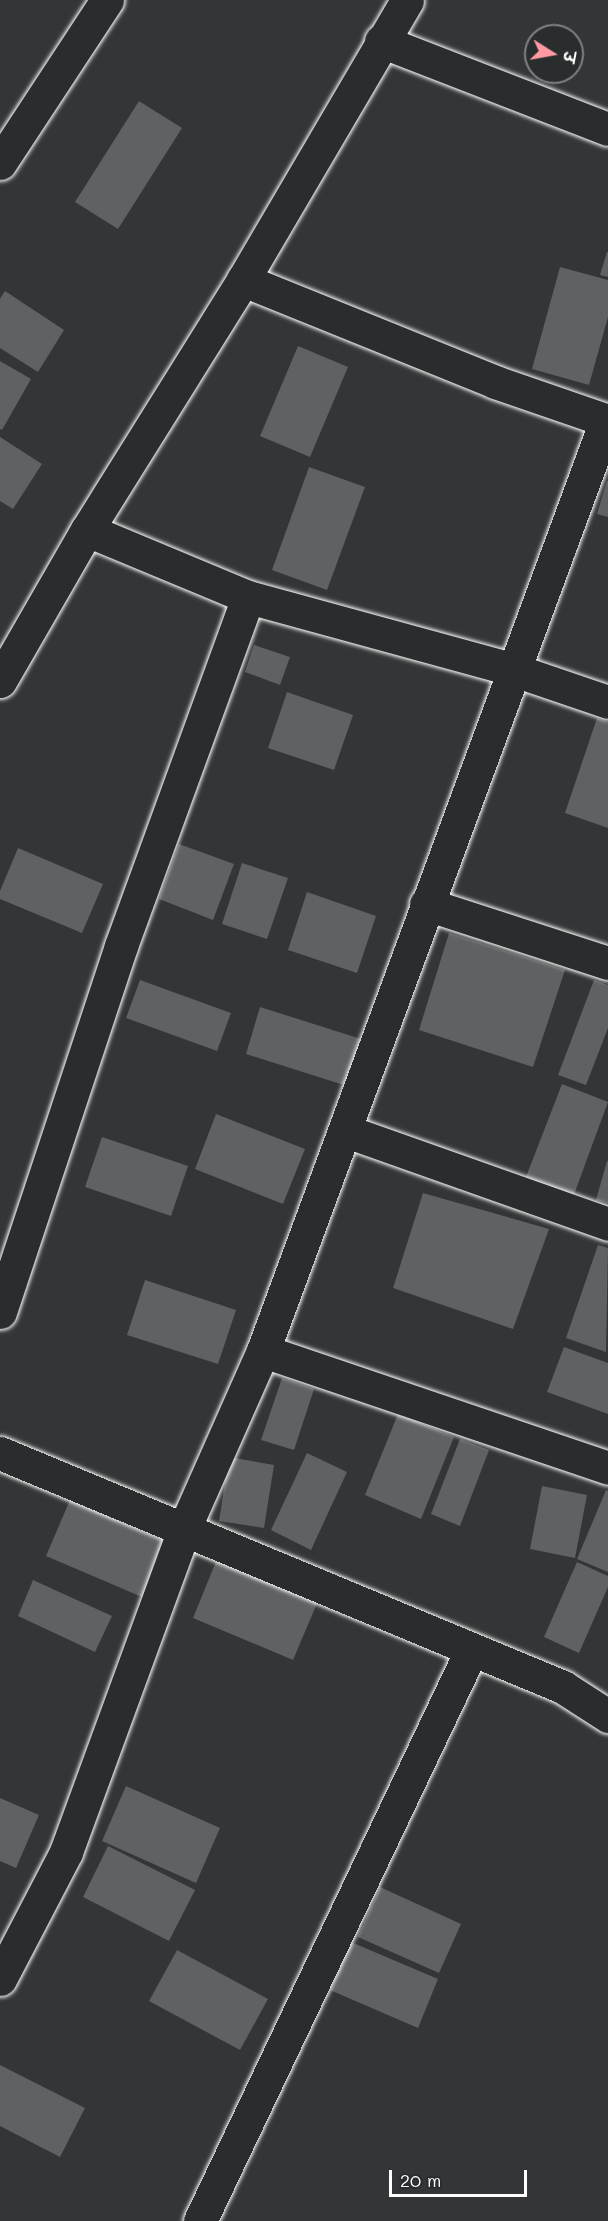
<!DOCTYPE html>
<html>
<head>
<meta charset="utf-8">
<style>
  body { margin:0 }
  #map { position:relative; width:608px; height:2221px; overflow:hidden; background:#333536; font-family:Mali,"Playpen Sans Deva",sans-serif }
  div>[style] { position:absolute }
  .building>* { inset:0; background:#5f6162 }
  .roads { filter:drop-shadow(0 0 2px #fff) drop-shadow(0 0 2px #fff) }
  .minor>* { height:33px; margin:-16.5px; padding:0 16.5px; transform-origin:16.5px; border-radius:16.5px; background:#2a2d2e }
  span { translate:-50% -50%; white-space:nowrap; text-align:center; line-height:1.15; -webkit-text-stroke:5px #2a2d2e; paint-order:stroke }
  .north { position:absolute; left:524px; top:24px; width:60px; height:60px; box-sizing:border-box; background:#2a2d2e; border:2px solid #7f8182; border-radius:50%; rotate:101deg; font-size:16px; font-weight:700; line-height:24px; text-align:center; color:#fff }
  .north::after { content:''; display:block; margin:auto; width:21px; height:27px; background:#ff9aa2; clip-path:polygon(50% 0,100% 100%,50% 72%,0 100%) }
  .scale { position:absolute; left:389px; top:2170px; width:138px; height:27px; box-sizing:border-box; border:3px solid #fff; border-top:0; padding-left:8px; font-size:18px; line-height:21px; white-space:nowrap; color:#fff; -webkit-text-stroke:4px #2a2d2e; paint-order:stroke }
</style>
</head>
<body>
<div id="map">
  <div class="building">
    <div style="clip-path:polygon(139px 101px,182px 128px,118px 229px,75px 202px)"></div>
    <div style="clip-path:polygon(607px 252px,608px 252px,608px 277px,600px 275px)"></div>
    <div style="clip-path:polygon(560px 267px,608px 280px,608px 317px,589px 385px,532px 369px)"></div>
    <div style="clip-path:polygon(5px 291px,64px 330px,38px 372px,0 348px,0 299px)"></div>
    <div style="clip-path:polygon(298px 346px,348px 367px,310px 457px,260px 436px)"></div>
    <div style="clip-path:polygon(0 361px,31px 379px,2px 430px,0 429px)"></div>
    <div style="clip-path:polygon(0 437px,42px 464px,13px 509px,0 501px)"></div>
    <div style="clip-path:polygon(309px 467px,365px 487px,327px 590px,272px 570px)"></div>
    <div style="clip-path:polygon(607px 481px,608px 481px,608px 517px,597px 514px)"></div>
    <div style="clip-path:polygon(254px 645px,290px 657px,280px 685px,245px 672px)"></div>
    <div style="clip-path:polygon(287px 692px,353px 715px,334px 770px,268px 748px)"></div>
    <div style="clip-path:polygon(597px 718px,608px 722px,608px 828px,565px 813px)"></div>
    <div style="clip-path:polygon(179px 844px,234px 864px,213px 920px,159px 899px)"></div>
    <div style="clip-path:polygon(18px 848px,103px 884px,82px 933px,0 899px,0 891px)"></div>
    <div style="clip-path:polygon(242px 863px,288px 878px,267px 939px,222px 924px)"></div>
    <div style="clip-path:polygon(307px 892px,376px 916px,357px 973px,288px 950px)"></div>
    <div style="clip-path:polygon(449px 933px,565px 970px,533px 1067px,419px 1030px)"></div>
    <div style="clip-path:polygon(140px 980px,231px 1013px,217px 1051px,126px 1018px)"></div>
    <div style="clip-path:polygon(594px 980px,608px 985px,608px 1028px,586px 1085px,558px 1075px)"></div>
    <div style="clip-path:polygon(260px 1007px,361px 1039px,347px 1086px,246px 1054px)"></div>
    <div style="clip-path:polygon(562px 1084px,608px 1102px,572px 1200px,524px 1182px)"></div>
    <div style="clip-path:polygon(216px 1114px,305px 1149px,283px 1204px,195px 1169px)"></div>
    <div style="clip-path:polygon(102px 1137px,188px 1166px,171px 1216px,85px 1187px)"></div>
    <div style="clip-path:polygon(607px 1161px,608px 1161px,608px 1203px,596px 1200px)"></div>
    <div style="clip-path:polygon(423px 1193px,549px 1229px,513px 1329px,393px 1288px)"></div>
    <div style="clip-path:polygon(598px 1245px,608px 1248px,606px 1352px,566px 1338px)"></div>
    <div style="clip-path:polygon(145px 1280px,236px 1310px,218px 1364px,127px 1335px)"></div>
    <div style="clip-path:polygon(564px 1347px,608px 1363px,608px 1414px,547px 1392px)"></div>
    <div style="clip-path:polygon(282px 1378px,314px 1389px,294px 1450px,261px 1440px)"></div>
    <div style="clip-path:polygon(398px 1414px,454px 1437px,421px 1519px,365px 1495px)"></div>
    <div style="clip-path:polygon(460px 1439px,489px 1450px,460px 1526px,431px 1514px)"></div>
    <div style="clip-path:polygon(307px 1453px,347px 1472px,311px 1550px,271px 1530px)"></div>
    <div style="clip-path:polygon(229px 1457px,274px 1465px,264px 1528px,219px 1521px)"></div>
    <div style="clip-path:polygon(542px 1486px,587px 1495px,575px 1558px,530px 1549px)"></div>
    <div style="clip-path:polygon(606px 1490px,608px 1491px,608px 1572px,577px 1559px)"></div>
    <div style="clip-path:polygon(70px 1500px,166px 1542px,142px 1597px,46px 1556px)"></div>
    <div style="clip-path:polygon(217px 1559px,318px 1601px,293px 1660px,193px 1618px)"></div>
    <div style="clip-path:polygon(577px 1562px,608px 1576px,608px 1587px,579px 1653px,544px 1637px)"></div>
    <div style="clip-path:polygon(33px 1580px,112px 1616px,95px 1652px,18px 1616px)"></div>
    <div style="clip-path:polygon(126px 1786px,220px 1828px,196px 1883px,102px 1841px)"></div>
    <div style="clip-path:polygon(0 1798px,39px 1815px,16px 1868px,0 1861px)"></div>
    <div style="clip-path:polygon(108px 1846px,195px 1890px,169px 1941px,83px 1897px)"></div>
    <div style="clip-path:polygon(380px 1887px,461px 1924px,439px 1973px,358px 1937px)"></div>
    <div style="clip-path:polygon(351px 1942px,438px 1979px,418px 2028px,330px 1990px)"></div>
    <div style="clip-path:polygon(177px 1950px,268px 1999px,240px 2050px,149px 2001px)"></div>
    <div style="clip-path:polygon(0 2065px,85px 2108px,60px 2157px,0 2126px)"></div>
  </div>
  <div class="roads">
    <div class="minor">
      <div style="left:381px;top:41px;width:243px;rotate:21.2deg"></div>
      <div style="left:0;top:163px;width:195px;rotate:-56.7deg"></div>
      <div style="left:243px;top:280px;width:272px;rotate:22deg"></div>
      <div style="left:495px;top:382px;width:120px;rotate:19deg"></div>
      <div style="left:87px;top:530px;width:174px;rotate:22.6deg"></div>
      <div style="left:248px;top:597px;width:276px;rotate:15.3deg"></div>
      <div style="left:514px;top:670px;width:99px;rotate:18.8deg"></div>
      <div style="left:0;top:681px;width:174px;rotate:-60.1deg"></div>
      <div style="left:87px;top:530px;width:295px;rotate:-58deg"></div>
      <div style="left:243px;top:280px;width:324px;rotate:-59.6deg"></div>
      <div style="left:426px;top:904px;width:191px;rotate:18deg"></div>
      <div style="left:346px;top:1131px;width:278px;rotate:19.5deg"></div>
      <div style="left:0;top:1312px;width:385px;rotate:-71.7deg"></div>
      <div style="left:121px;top:946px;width:371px;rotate:-70deg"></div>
      <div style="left:263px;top:1351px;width:364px;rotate:18.7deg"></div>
      <div style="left:0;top:1453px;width:610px;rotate:22.57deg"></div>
      <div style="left:563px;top:1687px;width:54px;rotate:32.8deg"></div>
      <div style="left:0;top:1979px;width:143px;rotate:-62.5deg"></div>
      <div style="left:66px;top:1852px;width:344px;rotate:-69.9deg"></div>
      <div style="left:184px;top:1529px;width:195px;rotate:-66.1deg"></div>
      <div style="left:263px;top:1351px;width:991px;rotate:-69.76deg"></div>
      <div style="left:200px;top:2221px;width:633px;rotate:-64.57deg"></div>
    </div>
  </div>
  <div class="north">उ</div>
  <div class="scale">20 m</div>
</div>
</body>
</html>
